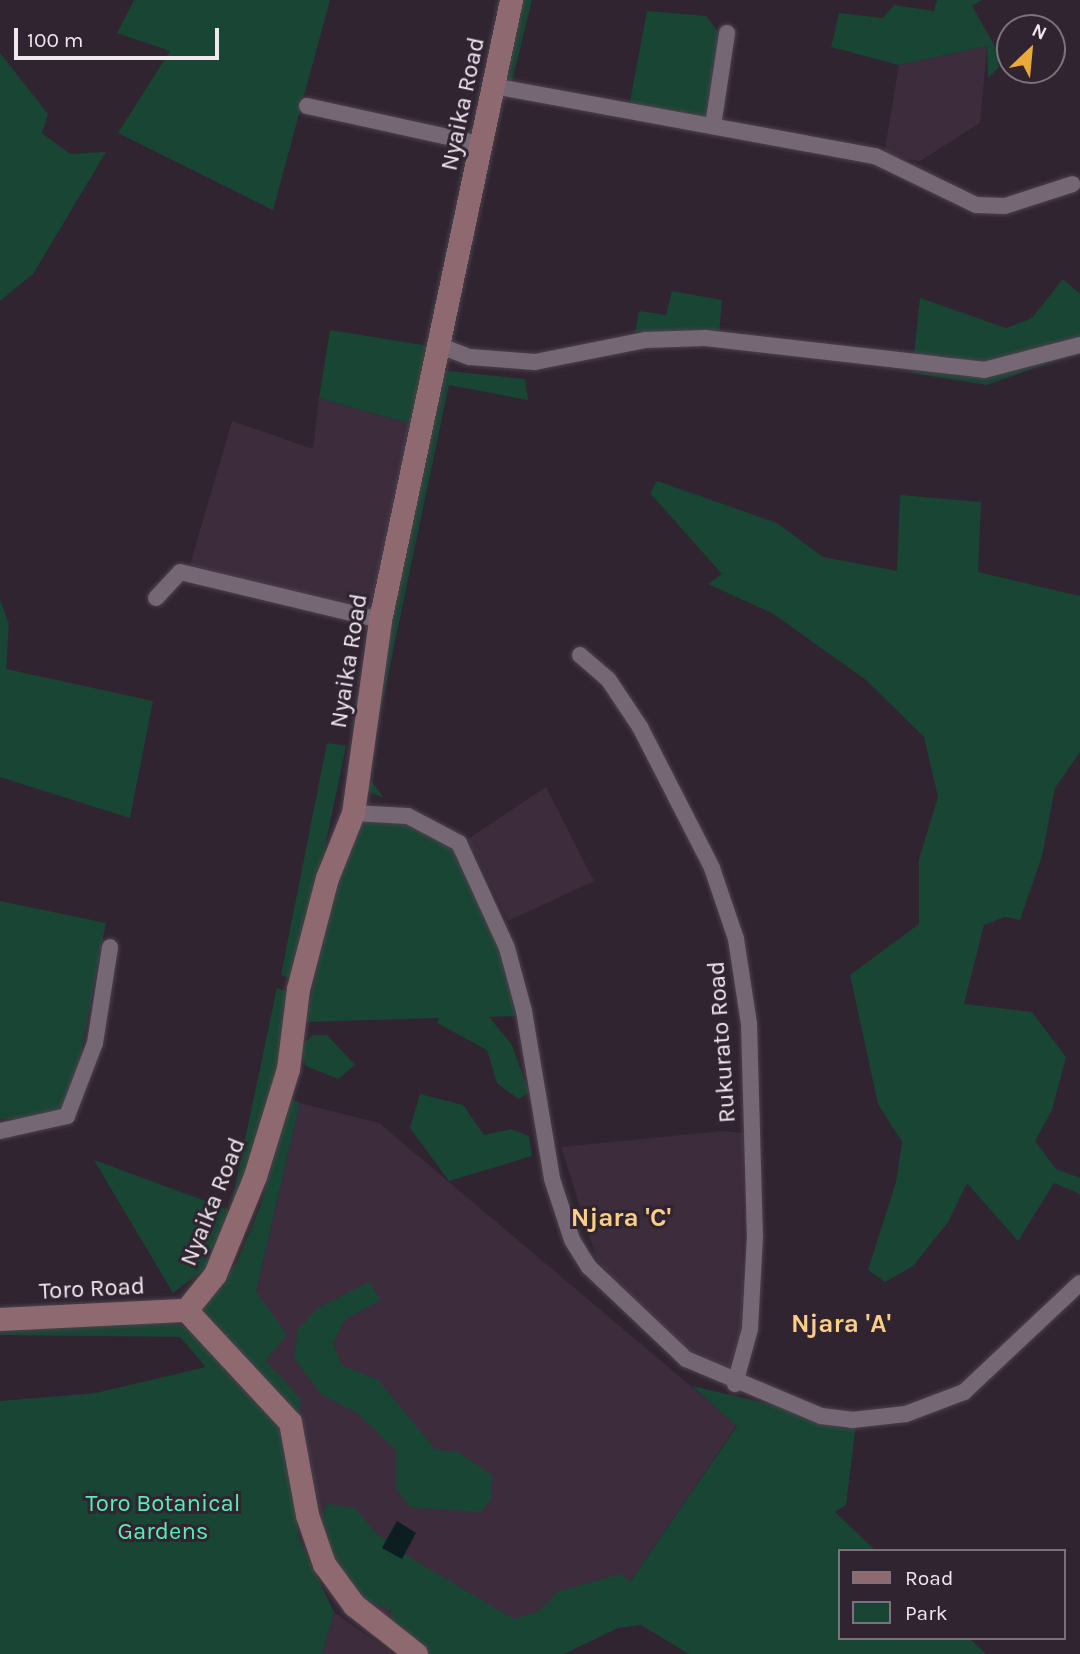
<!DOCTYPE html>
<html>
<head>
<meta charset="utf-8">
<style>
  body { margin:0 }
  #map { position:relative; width:1080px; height:1654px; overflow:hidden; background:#302430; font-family:Karla,sans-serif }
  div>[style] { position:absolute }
  .built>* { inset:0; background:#3d2c3c }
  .green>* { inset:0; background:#184534 }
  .water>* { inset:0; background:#0c1e1f }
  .roads { filter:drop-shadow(0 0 2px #4c424c) drop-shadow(0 0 2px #4c424c) }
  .street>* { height:16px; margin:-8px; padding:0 8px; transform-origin:8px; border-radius:8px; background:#766775 }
  .secondary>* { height:23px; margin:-11.5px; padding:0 11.5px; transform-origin:11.5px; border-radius:11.5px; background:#8f6970 }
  span { translate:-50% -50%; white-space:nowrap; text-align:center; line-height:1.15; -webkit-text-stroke:6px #302430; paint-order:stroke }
  .street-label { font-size:24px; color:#f0e8ef }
  .park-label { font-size:24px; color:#59ecb5 }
  .neighbourhood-label { font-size:26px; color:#facd89; font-weight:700 }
  .legend { position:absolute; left:838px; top:1549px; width:228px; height:91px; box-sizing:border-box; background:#302430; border:2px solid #7d727c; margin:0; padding:9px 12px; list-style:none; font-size:21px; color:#f0e8ef }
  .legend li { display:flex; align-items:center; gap:14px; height:35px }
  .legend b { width:35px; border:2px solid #7d727c }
  .north { position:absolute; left:996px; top:14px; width:70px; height:70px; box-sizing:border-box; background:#302430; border:2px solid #7d727c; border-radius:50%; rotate:26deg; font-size:19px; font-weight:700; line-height:28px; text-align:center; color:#f0e8ef }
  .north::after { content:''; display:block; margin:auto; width:24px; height:32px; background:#eaaa39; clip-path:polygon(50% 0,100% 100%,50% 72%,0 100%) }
  .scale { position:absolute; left:14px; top:28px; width:205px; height:32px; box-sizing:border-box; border:4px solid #f0e8ef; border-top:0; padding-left:9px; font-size:21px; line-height:24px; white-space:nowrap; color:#f0e8ef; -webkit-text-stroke:5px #302430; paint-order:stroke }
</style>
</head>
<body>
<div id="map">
  <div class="built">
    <div style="clip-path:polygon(987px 46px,980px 123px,920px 161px,884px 155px,899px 65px)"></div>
    <div style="clip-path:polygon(319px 398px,411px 424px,372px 614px,190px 565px,232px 421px,313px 449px)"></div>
    <div style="clip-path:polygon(546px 787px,594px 881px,508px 921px,468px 839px)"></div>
    <div style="clip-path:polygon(300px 1103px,379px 1123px,737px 1425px,630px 1582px,416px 1654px,354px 1605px,245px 1340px)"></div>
    <div style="clip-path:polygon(722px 1131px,743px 1133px,742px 1331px,728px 1370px,688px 1355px,597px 1260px,561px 1147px)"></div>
    <div style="clip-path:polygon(334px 1612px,393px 1654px,322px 1654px)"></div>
  </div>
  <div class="green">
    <div style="clip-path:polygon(134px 0,330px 0,273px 210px,118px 133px,170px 51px,117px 33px)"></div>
    <div style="clip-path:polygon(519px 0,532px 0,512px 82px,504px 79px)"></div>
    <div style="clip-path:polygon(937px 0,982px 0,972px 6px,997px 50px,999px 67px,988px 78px,987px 46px,899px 65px,831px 47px,839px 13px,883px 18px,894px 5px,934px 11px)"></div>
    <div style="clip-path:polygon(647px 11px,706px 16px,722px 37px,709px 121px,629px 107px)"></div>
    <div style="clip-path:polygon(0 53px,48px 114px,42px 133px,70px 154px,106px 152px,33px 274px,0 301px)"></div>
    <div style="clip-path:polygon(1063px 279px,1080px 294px,1080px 352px,987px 385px,912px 373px,920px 298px,1006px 328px,1032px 318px)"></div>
    <div style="clip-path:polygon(672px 291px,722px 300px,719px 334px,787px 351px,635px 332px,639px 311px,666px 315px)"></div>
    <div style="clip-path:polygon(330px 330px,429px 346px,411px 424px,319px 398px)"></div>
    <div style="clip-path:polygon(439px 370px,525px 379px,528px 400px,449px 385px,367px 775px,384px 798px,358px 788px)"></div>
    <div style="clip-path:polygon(657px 481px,777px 523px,823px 557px,897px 571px,900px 495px,981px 502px,978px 572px,1080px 596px,1080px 752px,1055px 788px,1042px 856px,1020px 920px,1005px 917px,984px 925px,964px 1004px,1032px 1012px,1066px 1057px,1052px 1110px,1035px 1141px,1056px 1169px,1080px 1178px,1080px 1194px,1054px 1183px,1018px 1241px,967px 1183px,948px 1222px,913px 1266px,885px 1282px,868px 1270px,896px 1182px,902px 1142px,878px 1104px,850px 975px,919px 924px,919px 859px,938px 797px,924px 737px,866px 680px,772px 613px,708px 584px,722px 574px,650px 493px)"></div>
    <div style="clip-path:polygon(0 600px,9px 624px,6px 669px,153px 701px,130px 818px,0 777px)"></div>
    <div style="clip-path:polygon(327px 743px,346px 746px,297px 982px,281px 975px)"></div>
    <div style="clip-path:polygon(353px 808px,440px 829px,487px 905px,518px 1016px,489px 1017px,512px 1045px,529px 1093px,518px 1099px,497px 1083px,487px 1050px,437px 1023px,439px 1018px,305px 1022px)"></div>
    <div style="clip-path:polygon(0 901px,106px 923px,74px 1090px,53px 1118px,0 1119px)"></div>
    <div style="clip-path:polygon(277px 988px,296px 995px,253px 1170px,209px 1266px,173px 1293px,94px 1160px,230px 1210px)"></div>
    <div style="clip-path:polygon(313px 1035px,327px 1035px,355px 1065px,338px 1079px,306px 1066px,299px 1048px)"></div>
    <div style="clip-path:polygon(420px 1094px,463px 1105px,484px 1135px,511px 1129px,529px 1136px,532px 1156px,449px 1181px,410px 1128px)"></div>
    <div style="clip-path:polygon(289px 1098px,300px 1103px,256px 1292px,287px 1334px,265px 1361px,300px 1398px,300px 1419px,199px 1310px,236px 1264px,261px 1205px)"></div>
    <div style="clip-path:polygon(369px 1282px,381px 1300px,344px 1320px,333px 1344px,342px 1365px,378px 1380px,435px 1449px,458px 1452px,492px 1475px,491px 1500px,481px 1512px,410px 1507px,396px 1488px,396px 1450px,357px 1413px,321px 1394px,294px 1358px,298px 1329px,318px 1308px)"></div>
    <div style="clip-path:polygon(150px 1318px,181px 1325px,198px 1337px,284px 1422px,299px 1539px,334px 1612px,322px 1654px,0 1654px,0 1401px,96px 1393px,206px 1367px,180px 1337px,0 1335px,0 1325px)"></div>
    <div style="clip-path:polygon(692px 1386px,856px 1424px,846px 1505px,835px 1512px,876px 1551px,840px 1551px,840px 1638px,969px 1638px,986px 1654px,689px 1654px,641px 1625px,618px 1628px,564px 1654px,416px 1654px,395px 1637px,391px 1610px,361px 1600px,332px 1560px,319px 1530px,326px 1504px,355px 1508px,377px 1534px,416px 1561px,514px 1619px,539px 1611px,559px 1591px,621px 1574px,630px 1582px,737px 1426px)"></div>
  </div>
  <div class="water">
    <div style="clip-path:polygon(397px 1521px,416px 1533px,402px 1559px,382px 1548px)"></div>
  </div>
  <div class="roads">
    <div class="street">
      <div style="left:493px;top:86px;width:388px;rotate:10.4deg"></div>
      <div style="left:875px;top:156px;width:112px;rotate:25.9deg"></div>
      <div style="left:976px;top:205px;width:29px;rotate:2deg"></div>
      <div style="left:1005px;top:206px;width:71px;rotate:-17.9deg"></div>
      <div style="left:307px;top:106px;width:177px;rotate:12.4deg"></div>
      <div style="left:713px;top:126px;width:94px;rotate:-81.4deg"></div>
      <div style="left:438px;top:345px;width:34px;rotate:21deg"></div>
      <div style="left:470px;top:357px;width:65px;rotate:4.4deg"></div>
      <div style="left:535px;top:362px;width:112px;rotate:-11.3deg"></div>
      <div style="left:645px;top:340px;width:60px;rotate:-1.9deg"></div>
      <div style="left:705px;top:338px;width:281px;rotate:6.5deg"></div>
      <div style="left:984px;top:370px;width:99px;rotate:-14.6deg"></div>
      <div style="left:156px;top:598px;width:35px;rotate:-47deg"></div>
      <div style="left:180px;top:572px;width:206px;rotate:13.5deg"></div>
      <div style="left:580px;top:655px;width:37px;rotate:41deg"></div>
      <div style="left:608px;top:679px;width:58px;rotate:56.3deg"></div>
      <div style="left:640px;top:727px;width:158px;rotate:62.9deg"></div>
      <div style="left:712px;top:868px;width:75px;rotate:71.3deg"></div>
      <div style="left:736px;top:939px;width:86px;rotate:81.3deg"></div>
      <div style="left:749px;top:1024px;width:212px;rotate:88.4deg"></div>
      <div style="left:755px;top:1236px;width:93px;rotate:93.1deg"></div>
      <div style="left:750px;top:1329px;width:57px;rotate:105.3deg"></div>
      <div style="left:353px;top:813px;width:55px;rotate:3.1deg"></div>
      <div style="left:408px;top:816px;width:58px;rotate:27.9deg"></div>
      <div style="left:459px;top:843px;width:115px;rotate:65.4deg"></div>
      <div style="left:507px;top:948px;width:65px;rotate:74.9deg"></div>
      <div style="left:524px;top:1011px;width:170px;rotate:80.5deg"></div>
      <div style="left:552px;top:1179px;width:64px;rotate:71.8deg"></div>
      <div style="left:572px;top:1240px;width:32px;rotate:58deg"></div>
      <div style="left:589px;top:1267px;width:134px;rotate:43.5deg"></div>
      <div style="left:686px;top:1359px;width:147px;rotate:22.9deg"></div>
      <div style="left:821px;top:1416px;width:31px;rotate:7deg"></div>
      <div style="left:852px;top:1420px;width:54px;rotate:-6.3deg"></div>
      <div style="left:906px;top:1414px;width:62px;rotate:-20.8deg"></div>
      <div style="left:964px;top:1392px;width:159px;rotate:-43.2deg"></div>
      <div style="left:0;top:1131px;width:69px;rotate:-12.6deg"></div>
      <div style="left:67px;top:1116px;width:78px;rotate:-69deg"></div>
      <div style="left:95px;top:1043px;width:97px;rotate:-81.1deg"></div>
    </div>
    <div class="secondary">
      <div style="left:186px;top:1310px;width:46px;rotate:-51.1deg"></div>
      <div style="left:215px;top:1274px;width:106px;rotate:-67.8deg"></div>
      <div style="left:255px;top:1176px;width:112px;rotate:-72.9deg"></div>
      <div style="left:288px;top:1069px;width:81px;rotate:-82.9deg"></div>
      <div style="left:298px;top:989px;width:115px;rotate:-75.4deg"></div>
      <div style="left:327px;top:878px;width:70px;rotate:-68.2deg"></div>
      <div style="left:353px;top:813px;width:195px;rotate:-82deg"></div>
      <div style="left:380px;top:620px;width:634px;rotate:-78.07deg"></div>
      <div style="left:186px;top:1310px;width:153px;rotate:47.1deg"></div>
      <div style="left:290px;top:1422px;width:95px;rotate:79.6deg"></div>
      <div style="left:307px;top:1515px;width:52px;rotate:70.9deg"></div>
      <div style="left:324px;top:1564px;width:51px;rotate:53.8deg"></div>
      <div style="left:354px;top:1605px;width:79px;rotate:38.3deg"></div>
      <div style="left:0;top:1319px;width:186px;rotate:-2.8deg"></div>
    </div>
  </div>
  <div class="street-label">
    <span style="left:463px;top:104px;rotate:-78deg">Nyaika Road</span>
    <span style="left:349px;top:661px;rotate:-81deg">Nyaika Road</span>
    <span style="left:722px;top:1042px;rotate:-94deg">Rukurato Road</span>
    <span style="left:213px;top:1202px;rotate:-68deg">Nyaika Road</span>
    <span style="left:92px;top:1289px;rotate:-3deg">Toro Road</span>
  </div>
  <div class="park-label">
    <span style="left:163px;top:1518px">Toro Botanical<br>Gardens</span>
  </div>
  <div class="neighbourhood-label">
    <span style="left:621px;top:1218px">Njara 'C'</span>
    <span style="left:841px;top:1324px">Njara 'A'</span>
  </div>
  <ul class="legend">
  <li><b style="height:9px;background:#8f6970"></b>Road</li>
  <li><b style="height:19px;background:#184534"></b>Park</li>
  </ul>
  <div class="north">N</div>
  <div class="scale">100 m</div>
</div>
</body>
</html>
